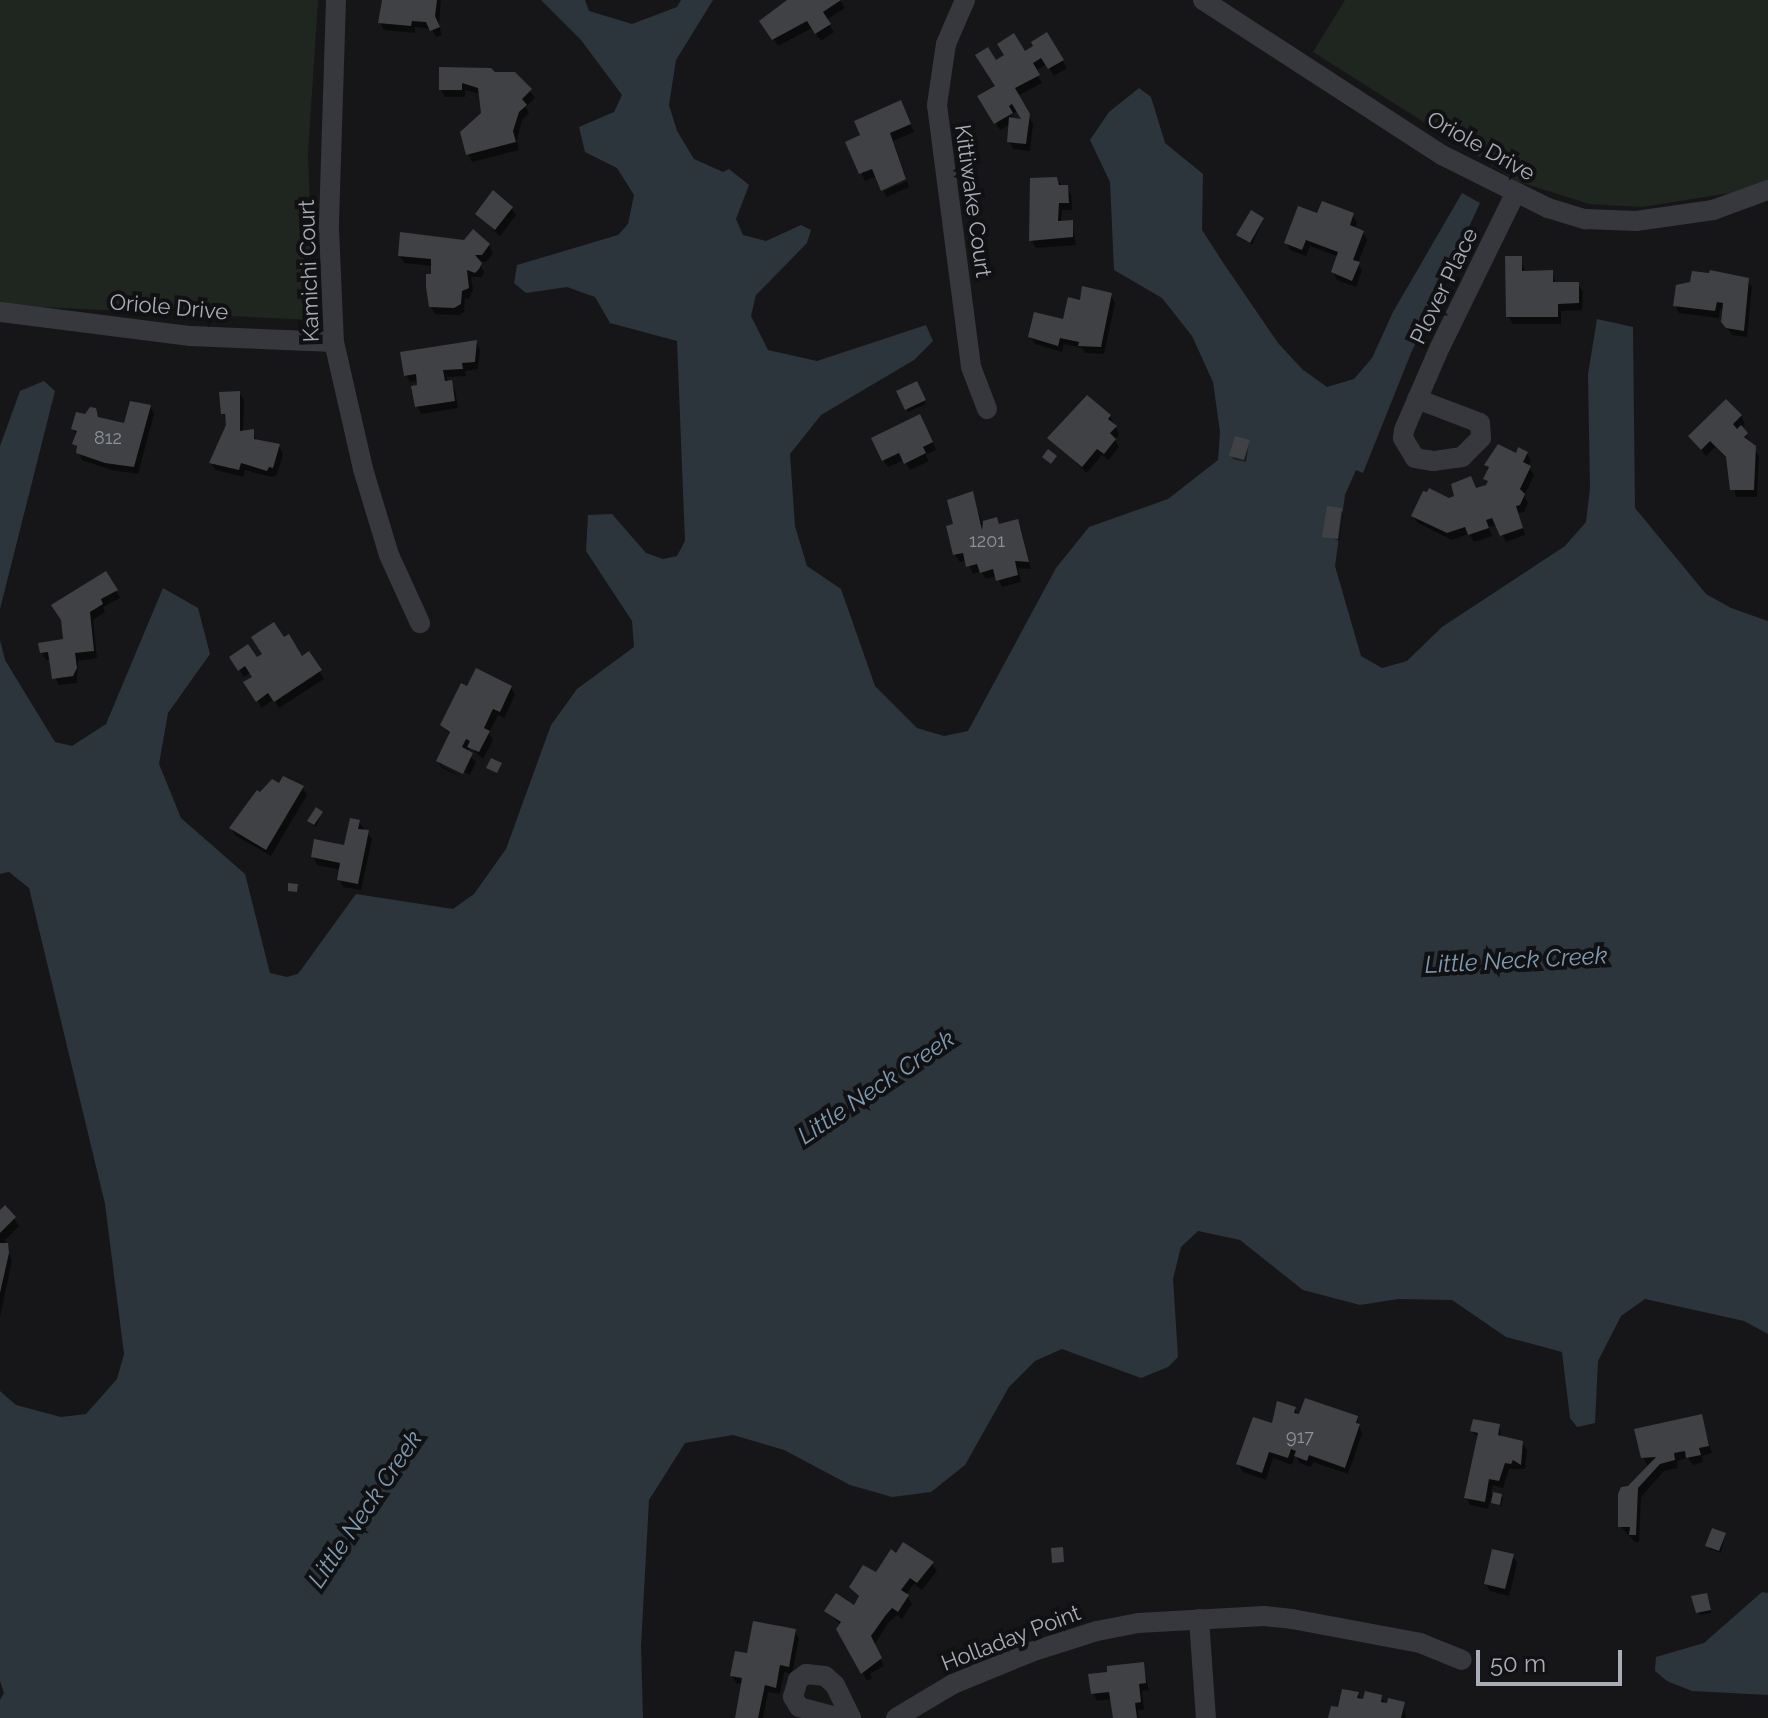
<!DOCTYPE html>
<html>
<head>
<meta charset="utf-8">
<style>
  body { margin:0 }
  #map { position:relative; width:1768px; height:1718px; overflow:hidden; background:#161618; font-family:Raleway,sans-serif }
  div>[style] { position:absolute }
  .green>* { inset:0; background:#1e261f }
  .water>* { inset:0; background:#2c353c }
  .shadow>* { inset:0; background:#0007 }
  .building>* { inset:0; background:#404145 }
  .street>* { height:20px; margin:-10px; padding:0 10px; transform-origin:10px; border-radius:10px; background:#37383d }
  span { translate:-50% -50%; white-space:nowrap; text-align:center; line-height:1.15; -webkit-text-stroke:8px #111113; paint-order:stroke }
  .number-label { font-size:18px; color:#8e929b }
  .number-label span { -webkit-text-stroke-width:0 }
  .street-label { font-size:22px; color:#a8adb8 }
  .water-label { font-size:24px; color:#7f9bb3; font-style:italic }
  .scale { position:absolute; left:1476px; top:1650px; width:146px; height:36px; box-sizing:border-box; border:4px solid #a8adb8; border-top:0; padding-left:10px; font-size:24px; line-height:28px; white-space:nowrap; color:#a8adb8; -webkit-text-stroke:6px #111113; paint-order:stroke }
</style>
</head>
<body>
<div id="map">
  <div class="green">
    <div style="clip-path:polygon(0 0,318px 0,308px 153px,314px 320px,0 305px)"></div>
    <div style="clip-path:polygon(1345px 0,1768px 0,1768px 180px,1742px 191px,1642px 207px,1589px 204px,1517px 181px,1313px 52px)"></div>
  </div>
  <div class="water">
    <div style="clip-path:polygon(541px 0,585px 0,589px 11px,632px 24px,677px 7px,681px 0,713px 0,676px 60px,669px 105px,677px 131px,694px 159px,723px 172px,729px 169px,749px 185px,736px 219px,743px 235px,766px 241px,801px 225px,811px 230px,807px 243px,756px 295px,751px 316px,768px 350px,817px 361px,926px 325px,933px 341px,914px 360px,821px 415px,790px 454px,795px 526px,807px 566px,841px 589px,875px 686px,917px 728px,944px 736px,968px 731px,1056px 568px,1089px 527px,1168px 499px,1218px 460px,1220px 432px,1213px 382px,1192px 336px,1162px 298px,1114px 270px,1110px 182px,1090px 140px,1109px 112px,1139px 88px,1151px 97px,1165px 143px,1203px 174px,1202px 230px,1226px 267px,1278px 343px,1302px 369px,1327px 387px,1354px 379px,1372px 358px,1393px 312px,1462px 193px,1480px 203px,1411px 353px,1363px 473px,1356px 470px,1345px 495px,1335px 566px,1361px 656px,1382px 668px,1407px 661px,1442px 627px,1565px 546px,1586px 522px,1590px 488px,1588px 374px,1597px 319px,1633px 327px,1635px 508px,1706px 594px,1731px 608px,1768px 621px,1768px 1334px,1744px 1321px,1645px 1299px,1621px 1316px,1598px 1361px,1595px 1423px,1577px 1427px,1570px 1418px,1562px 1352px,1506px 1337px,1452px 1300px,1398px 1299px,1360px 1305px,1303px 1290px,1240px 1240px,1198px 1231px,1181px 1247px,1173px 1279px,1178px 1357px,1168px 1367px,1141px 1378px,1062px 1349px,1035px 1361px,1009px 1387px,965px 1465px,931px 1492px,892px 1497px,850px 1485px,784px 1450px,733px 1435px,685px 1443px,649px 1500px,641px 1646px,643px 1718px,0 1718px,0 1700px,4px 1693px,0 1681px,0 1391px,16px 1405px,61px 1417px,86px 1414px,117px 1379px,124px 1354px,105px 1204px,29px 888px,9px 872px,0 874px,0 640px,5px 660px,55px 742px,72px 746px,106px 724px,163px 588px,198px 608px,210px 654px,168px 713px,159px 764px,181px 818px,245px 874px,270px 973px,287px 977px,298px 974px,356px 894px,453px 909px,474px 894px,506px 849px,551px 725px,577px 689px,634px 647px,632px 621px,586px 551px,588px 515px,612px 514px,646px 553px,663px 559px,677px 556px,685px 541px,677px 341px,610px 323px,595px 297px,567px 287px,526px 293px,514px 283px,517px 265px,618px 235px,628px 224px,634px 195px,617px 168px,585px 152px,579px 127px,614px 112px,622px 95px,581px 40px)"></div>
    <div style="clip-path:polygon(44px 381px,55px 391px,0 609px,0 446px,20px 391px)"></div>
    <div style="clip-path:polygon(1762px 1592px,1768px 1593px,1768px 1695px,1692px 1691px,1667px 1681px,1655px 1671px,1656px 1657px,1704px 1643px)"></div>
  </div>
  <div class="shadow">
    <div style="clip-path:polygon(402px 0,441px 0,439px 26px,442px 35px,436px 37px,432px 29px,415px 27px,415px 33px,384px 30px,380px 23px)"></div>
    <div style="clip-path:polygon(792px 0,840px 0,845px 8px,826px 20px,834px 32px,821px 41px,812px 28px,778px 46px,762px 21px)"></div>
    <div style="clip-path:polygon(evenodd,1047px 35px,1067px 68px,1054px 76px,1047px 64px,1035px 71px,1042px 83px,1017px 96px,1033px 124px,1030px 151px,1013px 149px,1009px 141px,1010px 124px,1000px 130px,980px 97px,997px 86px,996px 63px,1025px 54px,1047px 35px,1018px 111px,1024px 121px,1014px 120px,1011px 115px,1018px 111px)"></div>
    <div style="clip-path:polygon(441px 69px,514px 74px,530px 91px,535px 98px,526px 107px,529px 113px,522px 120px,517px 140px,519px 150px,472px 162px,468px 154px,483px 114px,481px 94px,465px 90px,465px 97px,445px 97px,441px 90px)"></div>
    <div style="clip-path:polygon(904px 110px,914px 132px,893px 141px,906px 177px,882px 188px,877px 176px,865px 181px,848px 143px)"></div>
    <div style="clip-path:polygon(1056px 179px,1071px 194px,1072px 210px,1062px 210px,1061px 223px,1072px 222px,1076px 245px,1036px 248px,1031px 240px)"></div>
    <div style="clip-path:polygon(907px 181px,909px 187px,887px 197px,884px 191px)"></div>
    <div style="clip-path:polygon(511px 208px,516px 215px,500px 236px,477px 214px)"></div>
    <div style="clip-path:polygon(1318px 215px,1353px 215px,1357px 223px,1355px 229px,1363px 233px,1367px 240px,1358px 263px,1362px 271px,1356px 287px,1337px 280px,1333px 272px,1339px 257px,1310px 246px,1306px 256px,1290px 250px,1286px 242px)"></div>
    <div style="clip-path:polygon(1263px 219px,1252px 245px,1240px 238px,1239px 235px)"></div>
    <div style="clip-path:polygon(489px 245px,493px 253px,486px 262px,479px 262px,484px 272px,482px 277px,471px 277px,473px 289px,469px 299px,465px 298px,464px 312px,459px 315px,435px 314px,431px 307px,433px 266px,404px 263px,400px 256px)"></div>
    <div style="clip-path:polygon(1521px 258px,1525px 273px,1552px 272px,1556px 284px,1578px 284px,1583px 292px,1582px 310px,1561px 311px,1561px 324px,1513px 324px,1508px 316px)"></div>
    <div style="clip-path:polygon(1711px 275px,1747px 280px,1752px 287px,1747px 337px,1732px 335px,1723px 322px,1725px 310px,1720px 309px,1719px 318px,1679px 313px,1675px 305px)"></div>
    <div style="clip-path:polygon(1111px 295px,1115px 303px,1104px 354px,1085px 353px,1082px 348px,1064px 344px,1062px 352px,1035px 344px,1030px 337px,1065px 322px,1081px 302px)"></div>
    <div style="clip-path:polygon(476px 342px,480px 350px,478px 369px,465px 371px,466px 376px,446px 377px,455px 390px,458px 408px,421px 414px,417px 406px,419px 381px,410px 382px,406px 375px)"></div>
    <div style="clip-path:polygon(916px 384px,926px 404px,908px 412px,899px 392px)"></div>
    <div style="clip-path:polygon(239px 393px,244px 400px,243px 433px,253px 431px,257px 442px,279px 446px,283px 454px,277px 475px,271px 477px,245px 470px,243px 477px,216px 470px,211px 463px,229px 426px,223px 414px)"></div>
    <div style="clip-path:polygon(150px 407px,154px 414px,138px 474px,111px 470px,82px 460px,75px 444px,77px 436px,73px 429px,86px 417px,95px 410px,100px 418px,125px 425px)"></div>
    <div style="clip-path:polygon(1110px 416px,1119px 434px,1115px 440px,1119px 447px,1109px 460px,1102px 455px,1087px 473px,1050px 438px)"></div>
    <div style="clip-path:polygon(1741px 416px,1745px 424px,1741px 428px,1759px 456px,1757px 497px,1736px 497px,1728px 460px,1715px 447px,1706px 456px,1690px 437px)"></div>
    <div style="clip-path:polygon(924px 424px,936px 450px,925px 455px,929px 461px,910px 470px,904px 460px,888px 467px,883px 460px)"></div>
    <div style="clip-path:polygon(1249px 442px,1246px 462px,1233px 459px,1232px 456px)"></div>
    <div style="clip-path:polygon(1527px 453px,1531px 461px,1528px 466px,1534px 475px,1524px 496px,1528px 503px,1524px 512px,1518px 513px,1525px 535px,1506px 542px,1497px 525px,1489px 527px,1492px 536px,1474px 542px,1469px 534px,1452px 540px,1418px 523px,1413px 516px,1489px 484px,1487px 465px)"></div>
    <div style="clip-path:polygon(972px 494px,982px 523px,996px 519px,1000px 526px,1017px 521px,1021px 529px,1031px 569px,1018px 568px,1021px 582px,1002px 587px,997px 576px,986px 579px,981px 571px,973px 574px,967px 560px,960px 562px,955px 555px,948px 527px,956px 525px)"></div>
    <div style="clip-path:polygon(1341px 510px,1343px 513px,1339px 541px,1324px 534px)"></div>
    <div style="clip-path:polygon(106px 573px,120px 598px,103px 607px,105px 612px,93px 620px,97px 658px,78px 661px,77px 683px,58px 685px,51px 660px,46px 660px,42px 653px,65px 641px)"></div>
    <div style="clip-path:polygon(309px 654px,324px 679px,279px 708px,274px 699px,262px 708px,246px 683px,254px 677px,251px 672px,244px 677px,232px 657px,302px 658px)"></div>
    <div style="clip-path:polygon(511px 687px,515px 695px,504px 718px,498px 715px,489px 733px,493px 740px,483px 759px,470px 747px,467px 752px,476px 762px,470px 775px,442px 761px,442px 766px,467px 780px,442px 768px,438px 761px,451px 735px,442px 725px,468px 688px)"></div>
    <div style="clip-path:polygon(302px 787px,307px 795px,271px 856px,236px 836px,231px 828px,261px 795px)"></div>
    <div style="clip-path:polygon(322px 813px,316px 827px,311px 824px,309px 821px)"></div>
    <div style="clip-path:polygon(359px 822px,372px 839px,361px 890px,343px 887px,339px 879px,341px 870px,317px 865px,313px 857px,346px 847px)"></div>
    <div style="clip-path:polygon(0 1213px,14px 1219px,19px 1226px,5px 1240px,12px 1261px,0 1317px)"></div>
    <div style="clip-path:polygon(1295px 1409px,1300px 1418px,1357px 1418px,1362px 1434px,1348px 1474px,1313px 1462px,1311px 1467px,1300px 1463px,1295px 1455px,1292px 1465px,1273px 1458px,1266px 1480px,1243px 1472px,1238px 1464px,1254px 1419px,1275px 1424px)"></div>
    <div style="clip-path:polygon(1701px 1416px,1712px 1453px,1702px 1456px,1703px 1462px,1693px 1465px,1688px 1458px,1677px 1461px,1678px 1468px,1664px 1471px,1641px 1497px,1639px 1542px,1635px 1542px,1620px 1526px,1629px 1488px,1652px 1464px,1647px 1465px,1643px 1457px)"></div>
    <div style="clip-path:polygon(1499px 1425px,1502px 1438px,1522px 1443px,1527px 1450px,1525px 1469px,1509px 1469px,1503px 1488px,1493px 1485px,1491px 1493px,1503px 1498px,1501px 1507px,1491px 1498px,1488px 1509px,1470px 1505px,1466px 1497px,1479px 1439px,1472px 1431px)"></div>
    <div style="clip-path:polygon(1725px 1535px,1721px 1553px,1709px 1549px,1708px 1546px)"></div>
    <div style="clip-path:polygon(1513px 1556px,1517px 1563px,1509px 1596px,1490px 1591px,1486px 1584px)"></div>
    <div style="clip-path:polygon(932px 1564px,937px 1571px,922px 1590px,914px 1584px,906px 1595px,912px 1604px,902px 1619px,897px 1615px,888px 1623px,874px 1645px,884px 1666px,870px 1674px,872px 1678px,867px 1681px,839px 1629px,841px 1625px,827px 1611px,854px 1608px,860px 1599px,851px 1587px,876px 1575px)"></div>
    <div style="clip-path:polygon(1707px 1598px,1711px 1613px,1700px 1615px,1698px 1612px)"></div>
    <div style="clip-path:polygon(794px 1631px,799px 1638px,792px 1674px,784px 1672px,780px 1694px,768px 1692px,763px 1718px,737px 1718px,743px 1684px,736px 1683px,732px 1676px,749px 1655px)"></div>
    <div style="clip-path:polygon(1143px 1664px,1149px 1690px,1142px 1691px,1144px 1710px,1138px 1710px,1139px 1718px,1115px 1718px,1112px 1699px,1097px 1701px,1093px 1693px,1109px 1673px)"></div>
    <div style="clip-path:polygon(1358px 1694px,1362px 1701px,1381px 1697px,1388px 1708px,1403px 1704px,1406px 1718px,1330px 1718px)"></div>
  </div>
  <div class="building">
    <div style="clip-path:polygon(382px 0,437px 0,435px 16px,440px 27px,430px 31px,426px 22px,412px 21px,411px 26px,378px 23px)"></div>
    <div style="clip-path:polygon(787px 0,841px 0,823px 12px,831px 24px,815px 34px,807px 21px,772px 40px,759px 21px)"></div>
    <div style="clip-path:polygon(1047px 32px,1064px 60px,1048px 69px,1041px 58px,1033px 63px,1040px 75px,1015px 88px,1030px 114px,1026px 144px,1007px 142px,1009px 117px,1021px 119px,1012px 104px,1009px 106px,1013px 113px,994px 124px,977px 96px,995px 86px,975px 55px,988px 47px,996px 60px,1004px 55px,997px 44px,1014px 33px,1025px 51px,1033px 46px,1031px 42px)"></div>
    <div style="clip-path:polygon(439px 67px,491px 68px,495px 72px,515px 72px,532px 89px,522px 99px,527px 105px,519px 112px,513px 131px,516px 142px,466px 155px,460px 132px,481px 113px,478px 88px,462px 83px,462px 90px,439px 90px)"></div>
    <div style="clip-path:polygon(901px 100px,911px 124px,890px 133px,906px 179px,881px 191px,872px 169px,859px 174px,845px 142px,860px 135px,854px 121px)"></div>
    <div style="clip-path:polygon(1057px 177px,1059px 185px,1068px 185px,1069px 203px,1059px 203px,1058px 221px,1073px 220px,1073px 237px,1029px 241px,1030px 178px)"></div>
    <div style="clip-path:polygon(493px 190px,513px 207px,495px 230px,475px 214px)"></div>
    <div style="clip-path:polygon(1322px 201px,1354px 213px,1350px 225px,1364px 231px,1353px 260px,1360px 262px,1352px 281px,1331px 272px,1338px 252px,1306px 240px,1302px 250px,1284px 243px,1298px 206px,1317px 213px)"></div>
    <div style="clip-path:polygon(1251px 210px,1264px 218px,1250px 243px,1236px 235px)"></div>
    <div style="clip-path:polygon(473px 229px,490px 244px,482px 255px,475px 255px,482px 263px,479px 269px,475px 273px,467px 270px,469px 288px,462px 291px,461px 304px,454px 308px,429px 307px,426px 287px,426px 274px,431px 274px,431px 259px,398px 256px,400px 232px,464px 240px)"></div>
    <div style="clip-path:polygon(1505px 256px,1522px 256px,1522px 271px,1553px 270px,1553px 282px,1579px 282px,1579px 303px,1558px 304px,1558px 317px,1506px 317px)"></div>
    <div style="clip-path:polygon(1710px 270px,1749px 278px,1744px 331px,1726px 328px,1721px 322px,1723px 303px,1717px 302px,1715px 311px,1673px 306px,1676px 285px,1690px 282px,1692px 271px,1709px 273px)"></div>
    <div style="clip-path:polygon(1082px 286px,1112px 293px,1101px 347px,1078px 346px,1079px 342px,1060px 338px,1058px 346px,1028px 337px,1034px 312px,1063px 319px,1068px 297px,1080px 300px)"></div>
    <div style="clip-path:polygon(477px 340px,475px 362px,462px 363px,463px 369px,443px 370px,445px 381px,452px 380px,455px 401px,415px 407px,411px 386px,417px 385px,416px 374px,404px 376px,400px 352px)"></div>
    <div style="clip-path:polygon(917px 381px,926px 400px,905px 410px,896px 391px)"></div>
    <div style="clip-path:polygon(240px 391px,240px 431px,254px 429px,254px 439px,280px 444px,273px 468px,269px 467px,267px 471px,241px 463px,239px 470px,209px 463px,226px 425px,225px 414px,221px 414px,219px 392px)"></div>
    <div style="clip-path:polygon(1087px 395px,1111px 415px,1108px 419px,1117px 426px,1110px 433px,1116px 439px,1104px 454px,1097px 449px,1082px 467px,1047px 438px)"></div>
    <div style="clip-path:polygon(1726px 399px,1742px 415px,1733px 424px,1737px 429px,1741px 425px,1748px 433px,1744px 437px,1756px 446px,1754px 490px,1730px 490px,1726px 457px,1710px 441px,1701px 450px,1688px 436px)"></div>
    <div style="clip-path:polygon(130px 401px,151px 405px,134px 467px,105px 463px,76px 453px,77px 446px,72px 444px,77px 431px,71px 429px,76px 412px,85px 414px,90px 407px,96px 408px,98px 417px,124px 423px)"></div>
    <div style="clip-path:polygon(920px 414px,933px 442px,923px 447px,926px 453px,904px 464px,899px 453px,882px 461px,871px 438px)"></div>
    <div style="clip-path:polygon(1235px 436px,1250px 440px,1244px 460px,1229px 456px)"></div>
    <div style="clip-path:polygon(1498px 444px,1516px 453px,1518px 447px,1528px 452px,1523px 462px,1531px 466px,1520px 489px,1525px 494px,1520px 505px,1516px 506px,1523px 528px,1500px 536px,1492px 518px,1486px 520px,1489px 528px,1468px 535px,1465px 527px,1447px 533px,1411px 516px,1423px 491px,1427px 492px,1429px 488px,1449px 498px,1454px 496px,1451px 484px,1471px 476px,1476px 488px,1486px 485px,1488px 481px,1483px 479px,1489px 467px,1484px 465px)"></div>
    <div style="clip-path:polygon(1048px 449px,1057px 456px,1051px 464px,1042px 457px)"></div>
    <div style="clip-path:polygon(973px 491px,982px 530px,983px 521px,997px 517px,999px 524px,1018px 519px,1029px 562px,1015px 561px,1018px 575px,996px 581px,993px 569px,980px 573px,977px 564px,966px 567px,963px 553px,953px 555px,946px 526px,953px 524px,947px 500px)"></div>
    <div style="clip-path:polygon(1327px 506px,1342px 508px,1338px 539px,1322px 537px)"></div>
    <div style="clip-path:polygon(106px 571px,118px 590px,101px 599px,103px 604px,90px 612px,94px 651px,75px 653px,77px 668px,73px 676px,52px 679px,48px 652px,40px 653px,38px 643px,63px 639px,61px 620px,51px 605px)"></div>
    <div style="clip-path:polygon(274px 622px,284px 637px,289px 634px,302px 656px,309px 651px,322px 670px,274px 702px,268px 693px,256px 702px,243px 682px,252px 677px,245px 666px,238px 671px,229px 657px,248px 644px,257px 657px,262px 654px,251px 637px)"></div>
    <div style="clip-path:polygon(476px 668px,512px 686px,500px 712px,493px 709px,484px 728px,490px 731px,479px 752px,467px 747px,470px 741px,466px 739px,462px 747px,473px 753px,463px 774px,436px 761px,450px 732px,440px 725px,461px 683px,467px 686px)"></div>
    <div style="clip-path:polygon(491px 758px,502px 763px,497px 773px,486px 768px)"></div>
    <div style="clip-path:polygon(283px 776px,304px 786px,266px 850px,229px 828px,257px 790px,260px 792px,272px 779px,279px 783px)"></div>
    <div style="clip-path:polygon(316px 807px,323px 812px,314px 825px,307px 821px)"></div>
    <div style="clip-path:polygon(350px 818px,360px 820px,358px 829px,369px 830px,358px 884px,337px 880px,340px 863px,311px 857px,314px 839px,344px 845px)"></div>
    <div style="clip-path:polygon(288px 883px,298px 884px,297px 892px,288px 891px)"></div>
    <div style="clip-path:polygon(5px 1205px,16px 1217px,0 1233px,0 1210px)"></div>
    <div style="clip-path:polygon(0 1243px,8px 1243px,9px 1253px,0 1293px)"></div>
    <div style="clip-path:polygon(1305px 1398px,1358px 1416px,1356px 1423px,1360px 1424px,1345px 1468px,1309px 1455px,1307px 1461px,1294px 1456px,1296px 1451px,1291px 1449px,1288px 1458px,1269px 1452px,1262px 1473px,1236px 1464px,1253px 1417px,1272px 1423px,1277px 1401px,1296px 1407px,1294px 1413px,1299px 1414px)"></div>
    <div style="clip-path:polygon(1702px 1414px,1709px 1446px,1699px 1448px,1701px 1455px,1686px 1458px,1685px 1451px,1674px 1453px,1675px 1460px,1660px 1464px,1638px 1488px,1636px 1535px,1629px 1535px,1630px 1527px,1618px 1527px,1618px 1494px,1621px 1487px,1628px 1486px,1656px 1457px,1641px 1458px,1634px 1429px)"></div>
    <div style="clip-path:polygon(1473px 1419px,1500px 1424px,1498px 1435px,1523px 1441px,1521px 1465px,1513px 1460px,1511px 1464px,1505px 1463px,1499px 1481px,1489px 1479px,1485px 1502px,1464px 1498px,1478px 1433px,1470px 1431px)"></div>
    <div style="clip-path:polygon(1493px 1492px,1502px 1494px,1500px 1505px,1491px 1503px)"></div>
    <div style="clip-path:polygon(1712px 1528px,1726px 1533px,1719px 1551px,1705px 1546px)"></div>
    <div style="clip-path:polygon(903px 1542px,934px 1562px,917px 1583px,910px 1578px,901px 1590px,909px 1595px,898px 1612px,892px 1608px,885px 1616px,871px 1636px,882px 1658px,861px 1674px,836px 1629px,841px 1622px,824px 1611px,836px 1593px,854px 1605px,859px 1596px,849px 1587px,863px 1565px,876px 1572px,891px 1549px,896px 1553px)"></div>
    <div style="clip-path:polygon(1063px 1547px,1064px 1562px,1052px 1563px,1051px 1548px)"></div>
    <div style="clip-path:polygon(1492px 1549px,1514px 1554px,1505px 1589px,1484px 1584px)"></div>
    <div style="clip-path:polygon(1707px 1593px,1711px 1610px,1696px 1613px,1691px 1596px)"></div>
    <div style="clip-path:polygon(753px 1621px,796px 1629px,789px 1667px,780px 1665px,776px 1688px,765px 1685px,758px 1718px,735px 1718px,742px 1678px,730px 1676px,735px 1651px,747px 1653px)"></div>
    <div style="clip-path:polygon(1144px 1662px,1146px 1683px,1139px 1684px,1141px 1702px,1135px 1703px,1137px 1718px,1113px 1718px,1109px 1692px,1091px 1694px,1088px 1674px,1107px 1672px,1107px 1666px)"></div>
    <div style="clip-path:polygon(1342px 1689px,1359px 1692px,1357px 1698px,1363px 1699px,1365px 1691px,1382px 1695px,1381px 1702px,1387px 1703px,1388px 1698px,1405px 1702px,1401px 1718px,1328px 1718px,1331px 1706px,1338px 1707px)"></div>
  </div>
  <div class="street">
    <div style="left:336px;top:0;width:229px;rotate:91.8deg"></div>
    <div style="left:329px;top:229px;width:113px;rotate:87.5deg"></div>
    <div style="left:334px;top:342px;width:130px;rotate:77.1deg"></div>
    <div style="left:363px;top:469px;width:90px;rotate:73.2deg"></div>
    <div style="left:389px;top:555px;width:75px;rotate:65.5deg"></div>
    <div style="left:965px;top:0;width:48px;rotate:113.4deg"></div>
    <div style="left:946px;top:44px;width:62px;rotate:98.4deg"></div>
    <div style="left:937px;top:105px;width:264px;rotate:82.6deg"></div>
    <div style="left:971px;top:367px;width:45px;rotate:69.1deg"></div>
    <div style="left:1203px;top:0;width:285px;rotate:33deg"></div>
    <div style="left:1442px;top:155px;width:119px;rotate:26.6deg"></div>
    <div style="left:1548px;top:208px;width:39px;rotate:17deg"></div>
    <div style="left:1585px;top:219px;width:51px;rotate:2.2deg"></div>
    <div style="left:1636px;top:221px;width:78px;rotate:-8.1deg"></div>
    <div style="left:1713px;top:210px;width:59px;rotate:-20deg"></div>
    <div style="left:0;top:312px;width:192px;rotate:7.2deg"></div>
    <div style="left:190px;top:336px;width:144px;rotate:2.4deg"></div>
    <div style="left:1417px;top:399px;width:67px;rotate:20.9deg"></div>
    <div style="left:1480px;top:423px;width:15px;rotate:86deg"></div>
    <div style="left:1481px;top:438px;width:27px;rotate:135deg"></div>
    <div style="left:1462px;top:457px;width:29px;rotate:172deg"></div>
    <div style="left:1433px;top:461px;width:18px;rotate:-171deg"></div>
    <div style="left:1415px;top:458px;width:23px;rotate:-121deg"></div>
    <div style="left:1403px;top:438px;width:8px;rotate:-83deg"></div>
    <div style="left:1404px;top:430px;width:90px;rotate:-66.6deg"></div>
    <div style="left:1440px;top:347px;width:170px;rotate:-63.9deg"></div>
    <div style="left:1199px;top:1619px;width:99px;rotate:86deg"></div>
    <div style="left:840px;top:1718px;width:42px;rotate:-165deg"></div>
    <div style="left:799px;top:1707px;width:12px;rotate:-121deg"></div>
    <div style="left:793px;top:1697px;width:18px;rotate:-74deg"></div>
    <div style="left:798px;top:1680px;width:10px;rotate:-37deg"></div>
    <div style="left:806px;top:1674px;width:19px;rotate:6deg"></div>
    <div style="left:825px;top:1676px;width:13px;rotate:42deg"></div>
    <div style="left:835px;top:1685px;width:37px;rotate:64deg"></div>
    <div style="left:896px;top:1718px;width:66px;rotate:-30.8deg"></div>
    <div style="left:953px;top:1684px;width:84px;rotate:-22.3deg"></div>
    <div style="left:1031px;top:1652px;width:69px;rotate:-17.7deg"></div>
    <div style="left:1097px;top:1631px;width:42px;rotate:-11deg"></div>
    <div style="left:1138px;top:1623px;width:126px;rotate:-3.2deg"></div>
    <div style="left:1264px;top:1616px;width:28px;rotate:6deg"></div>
    <div style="left:1292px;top:1619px;width:130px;rotate:10.6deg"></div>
    <div style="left:1420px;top:1643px;width:45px;rotate:22deg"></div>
  </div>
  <div class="number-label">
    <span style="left:108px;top:438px">812</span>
    <span style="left:987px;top:541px">1201</span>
    <span style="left:1300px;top:1437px">917</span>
  </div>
  <div class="street-label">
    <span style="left:1481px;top:146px;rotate:29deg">Oriole Drive</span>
    <span style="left:973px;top:201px;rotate:82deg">Kittiwake Court</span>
    <span style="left:309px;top:271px;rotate:-92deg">Kamichi Court</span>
    <span style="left:1444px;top:286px;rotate:-64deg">Plover Place</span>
    <span style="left:169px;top:307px;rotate:5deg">Oriole Drive</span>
    <span style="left:1011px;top:1638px;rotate:-21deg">Holladay Point</span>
  </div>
  <div class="water-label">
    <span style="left:1516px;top:960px;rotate:-3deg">Little Neck Creek</span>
    <span style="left:876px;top:1087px;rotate:-34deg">Little Neck Creek</span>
    <span style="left:365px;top:1509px;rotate:-56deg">Little Neck Creek</span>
  </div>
  <div class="scale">50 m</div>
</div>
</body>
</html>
